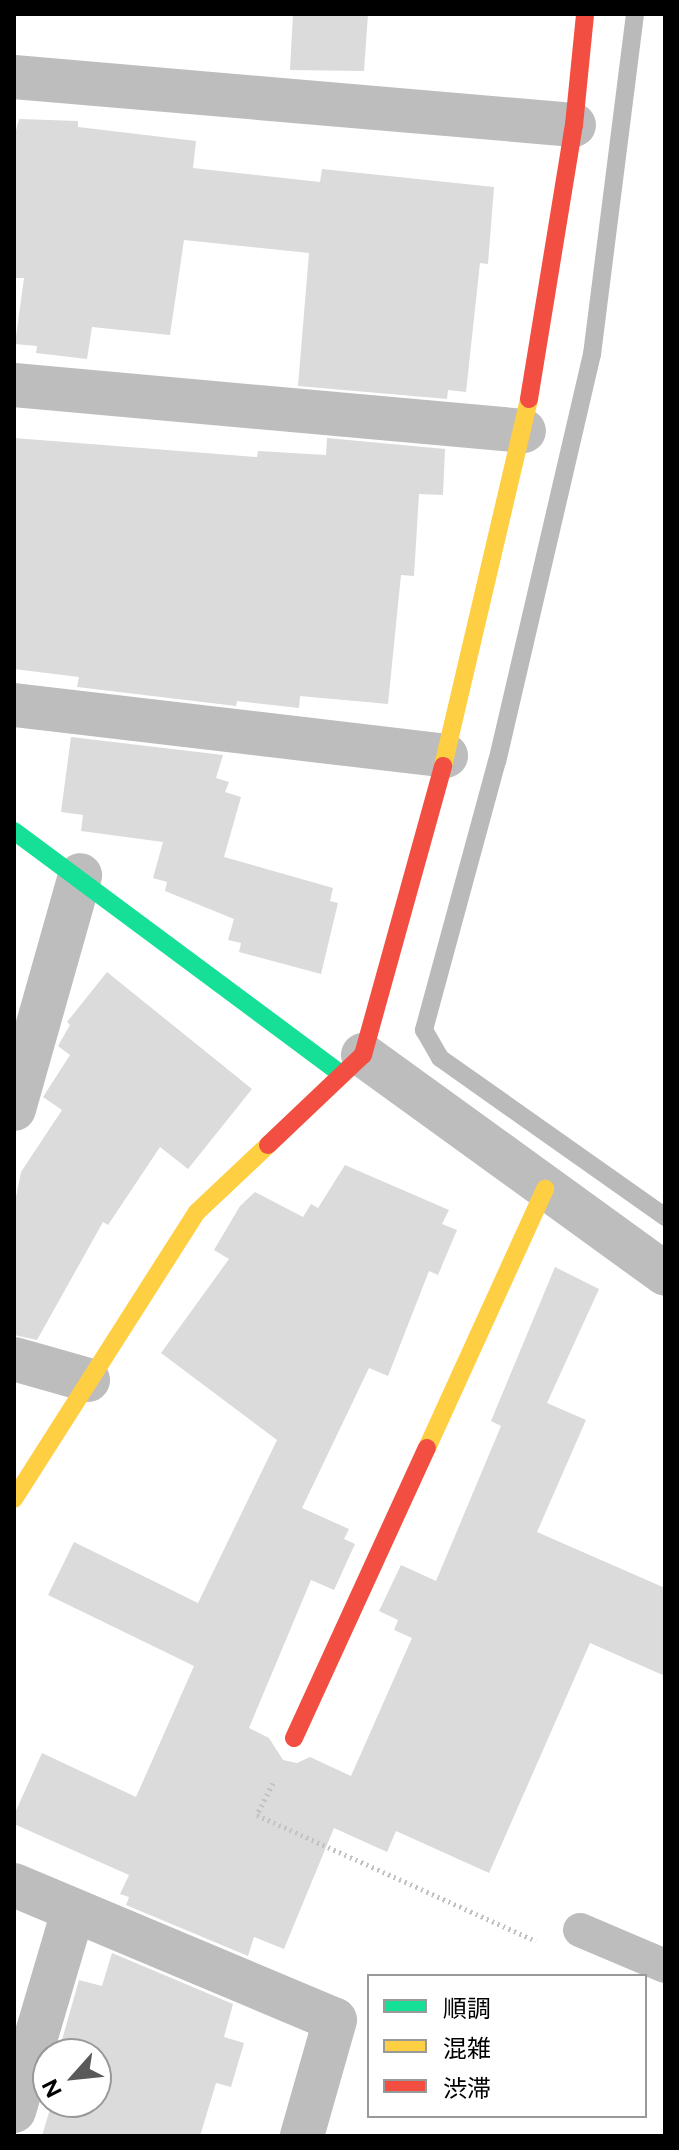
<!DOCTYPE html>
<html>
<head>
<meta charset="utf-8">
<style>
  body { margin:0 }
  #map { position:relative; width:679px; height:2150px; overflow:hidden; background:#fff; font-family:Figtree,"Noto Sans JP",sans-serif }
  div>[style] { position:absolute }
  .stream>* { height:18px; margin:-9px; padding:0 9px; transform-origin:9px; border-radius:9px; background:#bababa }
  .building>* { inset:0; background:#dbdbdb }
  .path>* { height:5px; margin-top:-2.5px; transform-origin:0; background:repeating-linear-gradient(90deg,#c2c2c2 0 2px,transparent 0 6px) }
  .lane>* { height:34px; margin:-17px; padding:0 17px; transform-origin:17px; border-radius:17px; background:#bdbdbd }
  .street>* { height:44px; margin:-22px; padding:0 22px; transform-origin:22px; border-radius:22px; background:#bdbdbd }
  .fast>* { height:18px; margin:-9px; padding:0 9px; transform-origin:9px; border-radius:9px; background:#16e098 }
  .slow>* { height:18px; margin:-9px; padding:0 9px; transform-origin:9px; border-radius:9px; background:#ffcf43 }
  .jam>* { height:18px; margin:-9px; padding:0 9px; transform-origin:9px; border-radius:9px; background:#f24e42 }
  span { translate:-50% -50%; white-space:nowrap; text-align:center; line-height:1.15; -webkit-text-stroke:7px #fff; paint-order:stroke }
  .frame { position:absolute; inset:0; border:16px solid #000; pointer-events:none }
  .legend { position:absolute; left:367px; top:1974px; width:280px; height:144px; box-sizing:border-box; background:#fff; border:2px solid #999; margin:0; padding:10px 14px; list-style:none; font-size:24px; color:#000 }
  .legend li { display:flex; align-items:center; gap:16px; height:40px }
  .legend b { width:40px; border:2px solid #999 }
  .north { position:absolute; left:32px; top:2038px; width:80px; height:80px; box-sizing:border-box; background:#fff; border:2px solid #999; border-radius:50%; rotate:243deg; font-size:22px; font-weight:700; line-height:32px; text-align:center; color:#000 }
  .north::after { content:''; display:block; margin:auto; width:28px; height:36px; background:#595959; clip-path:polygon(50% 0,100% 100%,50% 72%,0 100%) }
</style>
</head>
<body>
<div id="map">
  <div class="stream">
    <div style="left:635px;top:14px;width:343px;rotate:97.2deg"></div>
    <div style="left:592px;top:354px;width:418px;rotate:103.1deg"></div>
    <div style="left:497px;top:761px;width:279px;rotate:105.2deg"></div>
    <div style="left:424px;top:1030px;width:32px;rotate:60deg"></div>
    <div style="left:440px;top:1058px;width:276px;rotate:35.2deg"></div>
  </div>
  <div class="building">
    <div style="clip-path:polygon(293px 14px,368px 14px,364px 71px,290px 70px)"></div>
    <div style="clip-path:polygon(19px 119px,78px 121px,78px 127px,196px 141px,193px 168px,320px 182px,322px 169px,494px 187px,488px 264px,480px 263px,466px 392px,448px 390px,447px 399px,298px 386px,309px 253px,184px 240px,170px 335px,92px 327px,87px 359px,36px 353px,37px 346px,15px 344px,24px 278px,14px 278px,14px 138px)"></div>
    <div style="clip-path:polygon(14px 438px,257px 457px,258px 451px,326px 455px,327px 438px,445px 449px,443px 495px,419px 494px,414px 576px,401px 575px,388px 704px,300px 696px,299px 708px,237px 701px,236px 706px,77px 687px,79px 677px,14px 669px)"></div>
    <div style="clip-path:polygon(71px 737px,223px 755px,216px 778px,229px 782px,225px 792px,241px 797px,224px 857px,333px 888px,330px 901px,338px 903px,321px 974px,239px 952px,241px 943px,228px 940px,234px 919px,165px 891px,167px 882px,153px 878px,163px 842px,81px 831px,83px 815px,61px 812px)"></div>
    <div style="clip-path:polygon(107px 972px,252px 1089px,188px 1169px,160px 1147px,108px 1225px,103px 1222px,37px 1340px,14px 1335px,14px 1207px,21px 1172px,62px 1110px,43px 1097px,70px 1055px,58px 1046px,70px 1025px,67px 1022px)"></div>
    <div style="clip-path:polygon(345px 1165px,449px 1210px,442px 1224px,457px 1230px,438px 1275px,429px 1271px,388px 1376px,369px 1368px,302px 1508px,349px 1529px,344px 1539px,355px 1544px,334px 1590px,311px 1580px,249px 1728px,269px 1738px,283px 1760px,297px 1763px,310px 1757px,351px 1776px,412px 1638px,394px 1630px,398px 1620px,379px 1611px,401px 1565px,436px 1581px,501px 1426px,491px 1421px,555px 1267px,599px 1289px,547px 1403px,586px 1420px,537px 1532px,665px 1588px,665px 1676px,590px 1643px,489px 1873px,396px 1831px,387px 1852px,334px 1828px,284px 1949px,254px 1937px,248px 1956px,126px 1905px,129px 1897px,120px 1894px,129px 1875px,14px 1824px,14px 1815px,42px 1753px,136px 1797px,194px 1666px,48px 1595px,74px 1542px,198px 1603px,277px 1440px,161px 1353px,229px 1259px,214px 1250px,240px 1206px,255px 1192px,303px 1217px,311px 1204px,318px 1208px)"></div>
    <div style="clip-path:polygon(112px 1953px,233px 2004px,224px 2037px,244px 2043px,231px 2087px,216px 2083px,200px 2136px,42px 2136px,52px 2102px,96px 2102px,96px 2054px,58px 2054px,79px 1980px,102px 1986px)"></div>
  </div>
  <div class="path">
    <div style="left:273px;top:1783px;width:36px;rotate:117deg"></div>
    <div style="left:257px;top:1815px;width:306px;rotate:24.3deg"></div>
  </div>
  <div class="lane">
    <div style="left:580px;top:1930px;width:92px;rotate:23deg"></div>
  </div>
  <div class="street">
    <div style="left:14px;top:77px;width:562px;rotate:4.9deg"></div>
    <div style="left:14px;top:385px;width:512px;rotate:5.15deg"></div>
    <div style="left:14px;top:705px;width:435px;rotate:6.7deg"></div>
    <div style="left:363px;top:1055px;width:373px;rotate:35.9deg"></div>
    <div style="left:14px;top:1109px;width:243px;rotate:-74.2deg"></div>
    <div style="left:14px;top:1359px;width:77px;rotate:15.8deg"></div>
    <div style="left:14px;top:1885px;width:348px;rotate:22.8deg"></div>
    <div style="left:335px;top:2020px;width:121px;rotate:105.9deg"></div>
    <div style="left:14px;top:2111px;width:208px;rotate:-73.5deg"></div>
  </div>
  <div class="fast">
    <div style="left:14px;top:831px;width:407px;rotate:36.6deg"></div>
  </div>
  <div class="slow">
    <div style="left:443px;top:766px;width:377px;rotate:-76.8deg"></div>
    <div style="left:427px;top:1448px;width:285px;rotate:-65.5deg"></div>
    <div style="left:14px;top:1499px;width:340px;rotate:-57.5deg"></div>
    <div style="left:197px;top:1212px;width:98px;rotate:-43.3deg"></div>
  </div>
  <div class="jam">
    <div style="left:529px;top:399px;width:278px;rotate:-80.7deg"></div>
    <div style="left:574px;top:125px;width:112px;rotate:-84.3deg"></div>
    <div style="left:268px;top:1145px;width:131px;rotate:-43.5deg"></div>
    <div style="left:363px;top:1055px;width:300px;rotate:-74.5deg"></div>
    <div style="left:294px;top:1738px;width:319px;rotate:-65.4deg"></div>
  </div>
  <div class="frame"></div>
  <ul class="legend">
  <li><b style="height:10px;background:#16e098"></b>順調</li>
  <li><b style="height:10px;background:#ffcf43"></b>混雑</li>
  <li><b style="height:10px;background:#f24e42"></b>渋滞</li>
  </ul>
  <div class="north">N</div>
</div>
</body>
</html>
